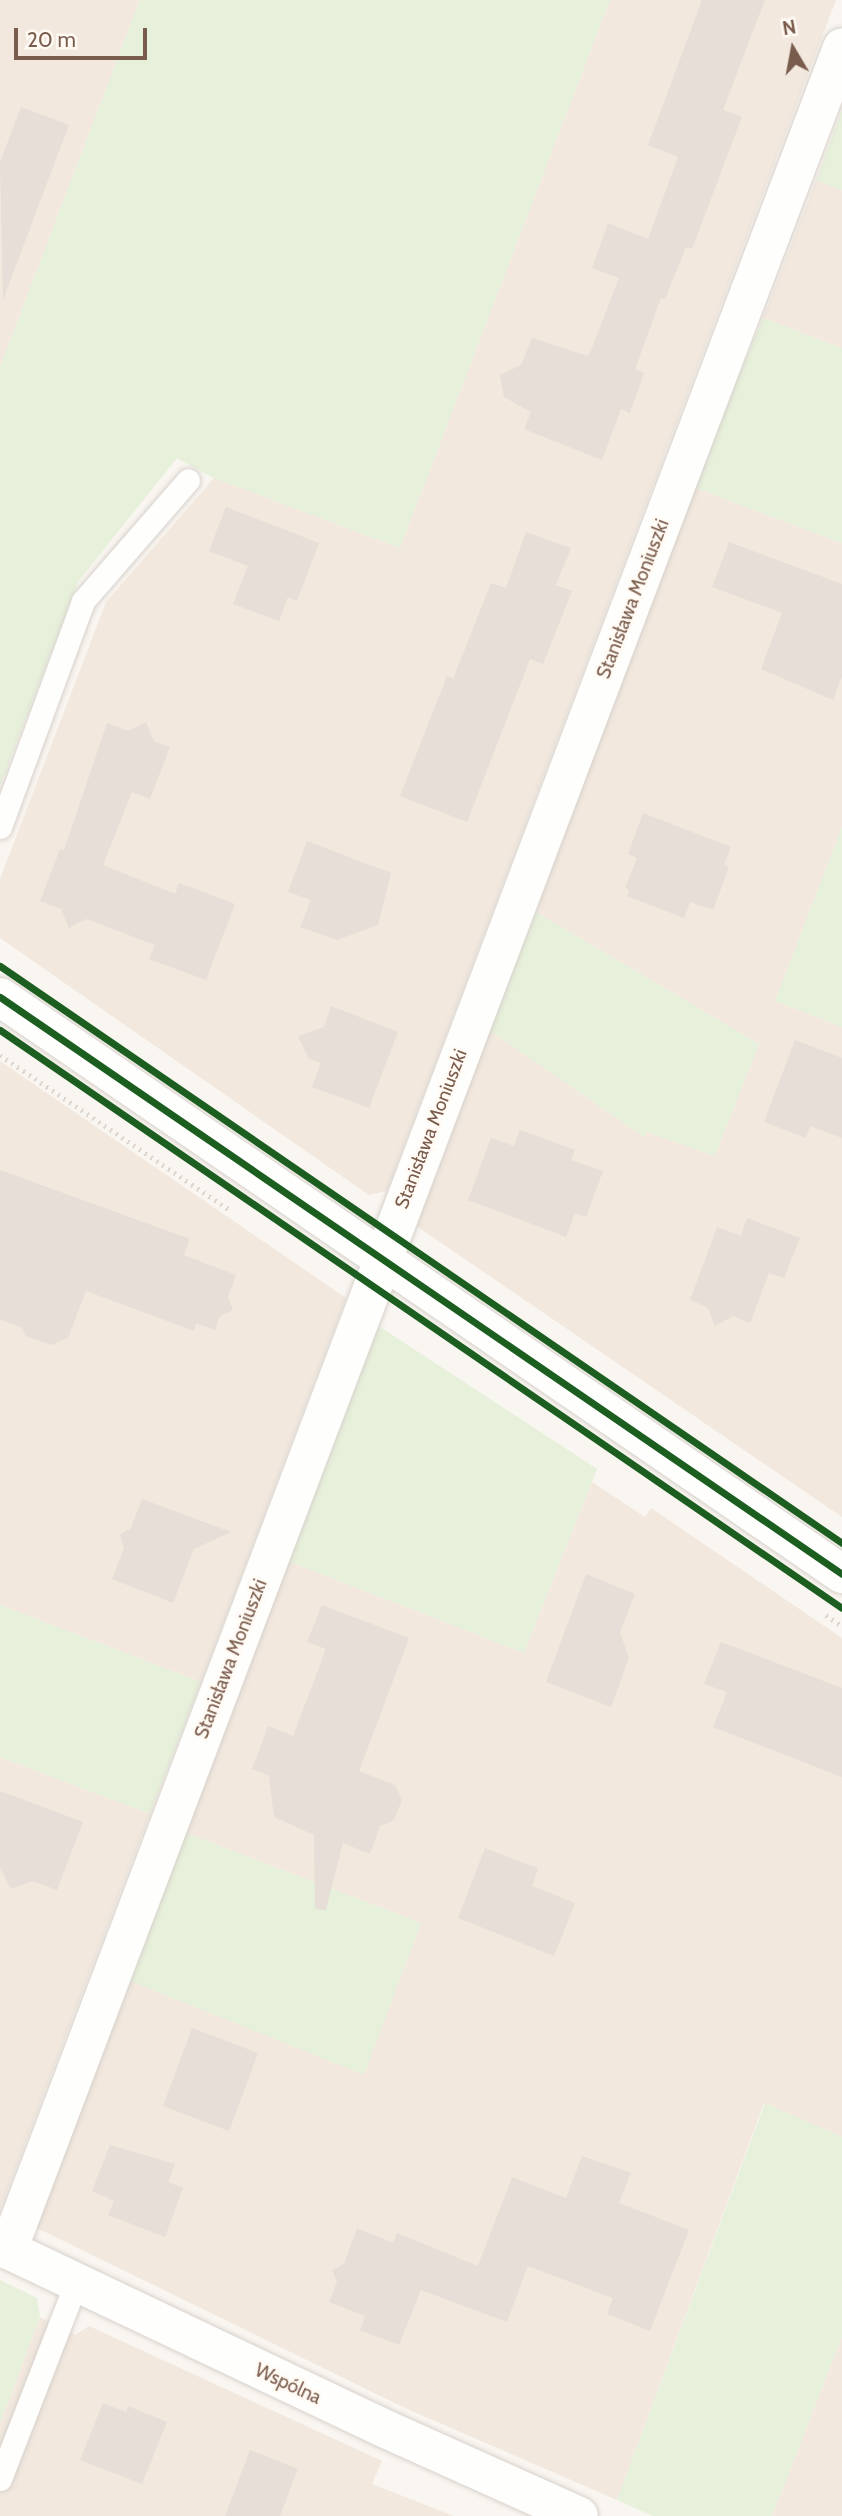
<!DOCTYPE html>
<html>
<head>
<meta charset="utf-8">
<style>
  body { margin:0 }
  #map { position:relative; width:842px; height:2516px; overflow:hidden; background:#f9f5f0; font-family:Cabin,sans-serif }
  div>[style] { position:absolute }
  .residential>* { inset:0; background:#f2e8de }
  .green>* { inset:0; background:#e7f0db }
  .building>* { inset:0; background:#e6ded7 }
  .path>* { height:4.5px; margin-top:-2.25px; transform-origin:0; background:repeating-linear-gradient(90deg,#dcd5d0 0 2px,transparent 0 7px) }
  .roads { filter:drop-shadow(0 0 2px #d7d1cb) drop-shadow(0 0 2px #d7d1cb) }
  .service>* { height:23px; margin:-11.5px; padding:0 11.5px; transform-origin:11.5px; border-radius:11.5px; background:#fefefd }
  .minor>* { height:38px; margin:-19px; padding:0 19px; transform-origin:19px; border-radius:19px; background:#fefefd }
  .cycleway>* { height:7px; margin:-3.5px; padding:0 3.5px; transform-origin:3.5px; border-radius:3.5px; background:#1b5e20 }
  span { translate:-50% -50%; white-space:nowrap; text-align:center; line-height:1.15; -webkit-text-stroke:5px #fffaf3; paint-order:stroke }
  .street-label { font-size:19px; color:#7a5c4d }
  .north { position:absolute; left:758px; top:14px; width:70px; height:70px; -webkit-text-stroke:5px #fffaf3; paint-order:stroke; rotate:350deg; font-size:19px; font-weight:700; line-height:28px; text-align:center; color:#7a5c4d }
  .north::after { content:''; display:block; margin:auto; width:24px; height:32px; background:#7a5c4d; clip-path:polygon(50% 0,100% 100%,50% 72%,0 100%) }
  .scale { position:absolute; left:14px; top:28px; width:133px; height:32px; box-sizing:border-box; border:4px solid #7a5c4d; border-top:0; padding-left:9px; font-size:21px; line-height:24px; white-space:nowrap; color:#7a5c4d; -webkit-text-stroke:5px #fffaf3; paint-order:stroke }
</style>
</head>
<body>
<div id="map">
  <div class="residential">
    <div style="clip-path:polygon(0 0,140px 0,0 367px)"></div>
    <div style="clip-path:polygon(610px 0,836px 0,387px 1191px,369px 1195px,0 938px,0 879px,106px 602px,214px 478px,400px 548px)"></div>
    <div style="clip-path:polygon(816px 180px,842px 190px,842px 348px,763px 318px)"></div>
    <div style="clip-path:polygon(693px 487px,842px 543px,842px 827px,775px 1001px,842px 1027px,842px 1517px,415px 1225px,489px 1030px,644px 1137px,647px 1132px,715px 1156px,759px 1044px,536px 912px)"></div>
    <div style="clip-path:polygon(0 1061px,346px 1298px,201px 1682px,0 1605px)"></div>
    <div style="clip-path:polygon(592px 1482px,645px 1517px,651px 1508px,842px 1638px,842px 2137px,764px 2103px,617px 2500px,405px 2408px,37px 2228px,130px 1981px,364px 2074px,421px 1923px,186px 1833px,288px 1561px,524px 1653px)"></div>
    <div style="clip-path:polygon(0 1757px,150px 1814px,0 2210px)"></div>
    <div style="clip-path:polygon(40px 2317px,75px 2335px,89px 2326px,382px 2461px,372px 2484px,454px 2516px,0 2516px,0 2424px)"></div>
    <div style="clip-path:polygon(842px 2337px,842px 2516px,772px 2516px)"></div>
  </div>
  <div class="green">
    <div style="clip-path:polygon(140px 0,610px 0,400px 548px,214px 478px,177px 458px,78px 582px,0 786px,0 367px)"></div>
    <div style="clip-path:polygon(842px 110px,842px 190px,816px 180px)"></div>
    <div style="clip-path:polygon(763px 318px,842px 348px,842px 543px,693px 487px)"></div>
    <div style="clip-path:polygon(842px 827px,842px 1027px,775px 1001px)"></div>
    <div style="clip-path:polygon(536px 912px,759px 1044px,715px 1156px,647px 1132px,644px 1137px,489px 1030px)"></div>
    <div style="clip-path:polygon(377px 1325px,597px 1469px,524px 1653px,288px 1561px)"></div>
    <div style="clip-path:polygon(0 1605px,201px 1682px,150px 1814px,0 1757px)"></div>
    <div style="clip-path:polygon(186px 1833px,421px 1923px,364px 2075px,130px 1981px)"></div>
    <div style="clip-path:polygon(765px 2103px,842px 2137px,842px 2337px,772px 2516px,653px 2516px,617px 2500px)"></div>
    <div style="clip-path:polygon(0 2280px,37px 2298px,40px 2317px,0 2424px)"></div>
  </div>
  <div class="building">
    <div style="clip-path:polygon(702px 0,765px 0,723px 110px,742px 117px,692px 249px,686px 247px,665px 299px,661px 298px,635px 369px,644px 373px,630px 413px,621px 409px,602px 460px,524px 429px,531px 412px,504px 397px,500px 375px,521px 365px,532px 338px,588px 356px,590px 353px,619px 278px,592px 268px,608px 223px,648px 239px,678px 157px,648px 145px)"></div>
    <div style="clip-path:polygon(21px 107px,69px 125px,3px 300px,0 162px)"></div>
    <div style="clip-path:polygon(226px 507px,319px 543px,297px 601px,288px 597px,279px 621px,233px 604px,248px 566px,209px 551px)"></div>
    <div style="clip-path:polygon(526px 532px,571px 548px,556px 585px,572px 591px,543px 664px,530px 659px,467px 822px,400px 796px,447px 676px,453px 679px,491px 583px,506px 588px)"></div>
    <div style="clip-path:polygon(729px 542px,842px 584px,842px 676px,833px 700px,761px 669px,782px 613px,712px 587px)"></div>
    <div style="clip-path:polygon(146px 722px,154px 741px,170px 747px,150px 799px,132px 792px,103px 865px,175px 894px,179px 883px,235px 904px,206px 980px,149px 959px,155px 945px,86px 919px,69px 928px,61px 909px,40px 901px,60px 849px,64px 850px,107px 723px,128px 731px)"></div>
    <div style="clip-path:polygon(643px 813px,731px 847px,724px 865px,729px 867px,713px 910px,690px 902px,684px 918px,627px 896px,629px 890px,625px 888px,637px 858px,628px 854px)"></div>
    <div style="clip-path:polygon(307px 841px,391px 873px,378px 925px,337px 940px,300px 927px,311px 900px,288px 892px)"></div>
    <div style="clip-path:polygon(331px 1006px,398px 1032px,369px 1108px,312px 1087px,321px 1063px,309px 1059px,298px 1036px,324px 1027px)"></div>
    <div style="clip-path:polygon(795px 1040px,842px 1058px,842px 1138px,810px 1126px,806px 1138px,764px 1122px)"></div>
    <div style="clip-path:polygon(520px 1130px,575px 1150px,571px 1160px,603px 1171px,586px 1217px,575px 1213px,566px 1237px,468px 1200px,491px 1138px,514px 1146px)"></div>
    <div style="clip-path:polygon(0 1170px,190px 1239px,184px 1255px,236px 1275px,228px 1297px,233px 1310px,220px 1316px,215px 1330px,196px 1323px,194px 1331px,86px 1291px,68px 1338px,51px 1345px,26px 1336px,22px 1328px,0 1319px)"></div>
    <div style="clip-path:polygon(747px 1218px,800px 1238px,784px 1278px,769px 1273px,750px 1323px,733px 1316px,715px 1326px,707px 1307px,690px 1300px,717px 1227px,741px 1236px)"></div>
    <div style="clip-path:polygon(142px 1499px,231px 1532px,194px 1549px,173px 1603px,112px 1579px,124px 1548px,120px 1535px,131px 1528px)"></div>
    <div style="clip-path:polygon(586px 1574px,635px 1594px,620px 1632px,629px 1658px,611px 1707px,546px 1682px)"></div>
    <div style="clip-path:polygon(322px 1605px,409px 1638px,359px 1771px,395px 1785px,402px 1800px,394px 1820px,380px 1826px,370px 1854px,343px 1843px,326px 1910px,315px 1909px,314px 1835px,274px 1817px,269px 1776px,252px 1769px,268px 1726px,293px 1736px,326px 1649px,307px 1642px)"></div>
    <div style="clip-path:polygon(721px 1642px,842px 1688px,842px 1777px,713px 1727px,727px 1692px,704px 1684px)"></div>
    <div style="clip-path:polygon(0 1791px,83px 1822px,57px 1890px,32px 1881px,11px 1889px,0 1867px)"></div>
    <div style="clip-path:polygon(485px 1848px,538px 1868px,532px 1886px,575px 1903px,554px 1956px,458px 1918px)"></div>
    <div style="clip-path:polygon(192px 2028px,258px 2053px,229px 2131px,163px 2106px)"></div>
    <div style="clip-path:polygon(110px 2145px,175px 2164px,168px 2182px,183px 2188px,165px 2237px,108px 2215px,114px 2201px,92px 2191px)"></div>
    <div style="clip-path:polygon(582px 2156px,631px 2173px,619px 2203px,689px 2230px,650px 2331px,607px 2314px,613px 2298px,528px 2266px,507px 2322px,421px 2290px,399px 2345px,360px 2330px,365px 2316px,329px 2302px,337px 2282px,332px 2270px,344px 2264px,357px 2228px,393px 2243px,397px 2233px,478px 2266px,512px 2177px,566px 2198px)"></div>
    <div style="clip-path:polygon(103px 2403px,126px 2412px,128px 2406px,167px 2422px,142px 2484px,80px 2460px)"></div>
    <div style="clip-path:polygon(250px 2450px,298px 2469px,280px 2516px,225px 2516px)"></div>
  </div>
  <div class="path">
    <div style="left:0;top:1055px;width:279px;rotate:34deg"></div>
    <div style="left:826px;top:1615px;width:19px;rotate:35deg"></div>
  </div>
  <div class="roads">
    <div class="service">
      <div style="left:0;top:827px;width:241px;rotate:-69.8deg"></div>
      <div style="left:83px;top:601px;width:160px;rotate:-49deg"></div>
      <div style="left:0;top:2479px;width:210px;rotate:-68.8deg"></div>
    </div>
    <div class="minor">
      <div style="left:0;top:997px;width:1021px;rotate:34.42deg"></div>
      <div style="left:0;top:2246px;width:420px;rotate:25.4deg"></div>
      <div style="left:379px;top:2426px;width:219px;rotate:24.2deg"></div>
      <div style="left:8px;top:2250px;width:2355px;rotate:-69.26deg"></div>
    </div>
  </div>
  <div class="cycleway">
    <div style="left:0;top:966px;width:1021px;rotate:34.42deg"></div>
    <div style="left:0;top:997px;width:1021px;rotate:34.42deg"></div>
    <div style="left:0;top:1030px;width:1021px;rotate:34.47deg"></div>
  </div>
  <div class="street-label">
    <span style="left:633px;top:599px;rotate:-69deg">Stanisława Moniuszki</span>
    <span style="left:431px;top:1129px;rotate:-69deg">Stanisława Moniuszki</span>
    <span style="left:231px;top:1659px;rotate:-69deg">Stanisława Moniuszki</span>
    <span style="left:288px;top:2384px;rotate:25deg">Wspólna</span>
  </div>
  <div class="north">N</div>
  <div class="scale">20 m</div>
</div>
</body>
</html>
